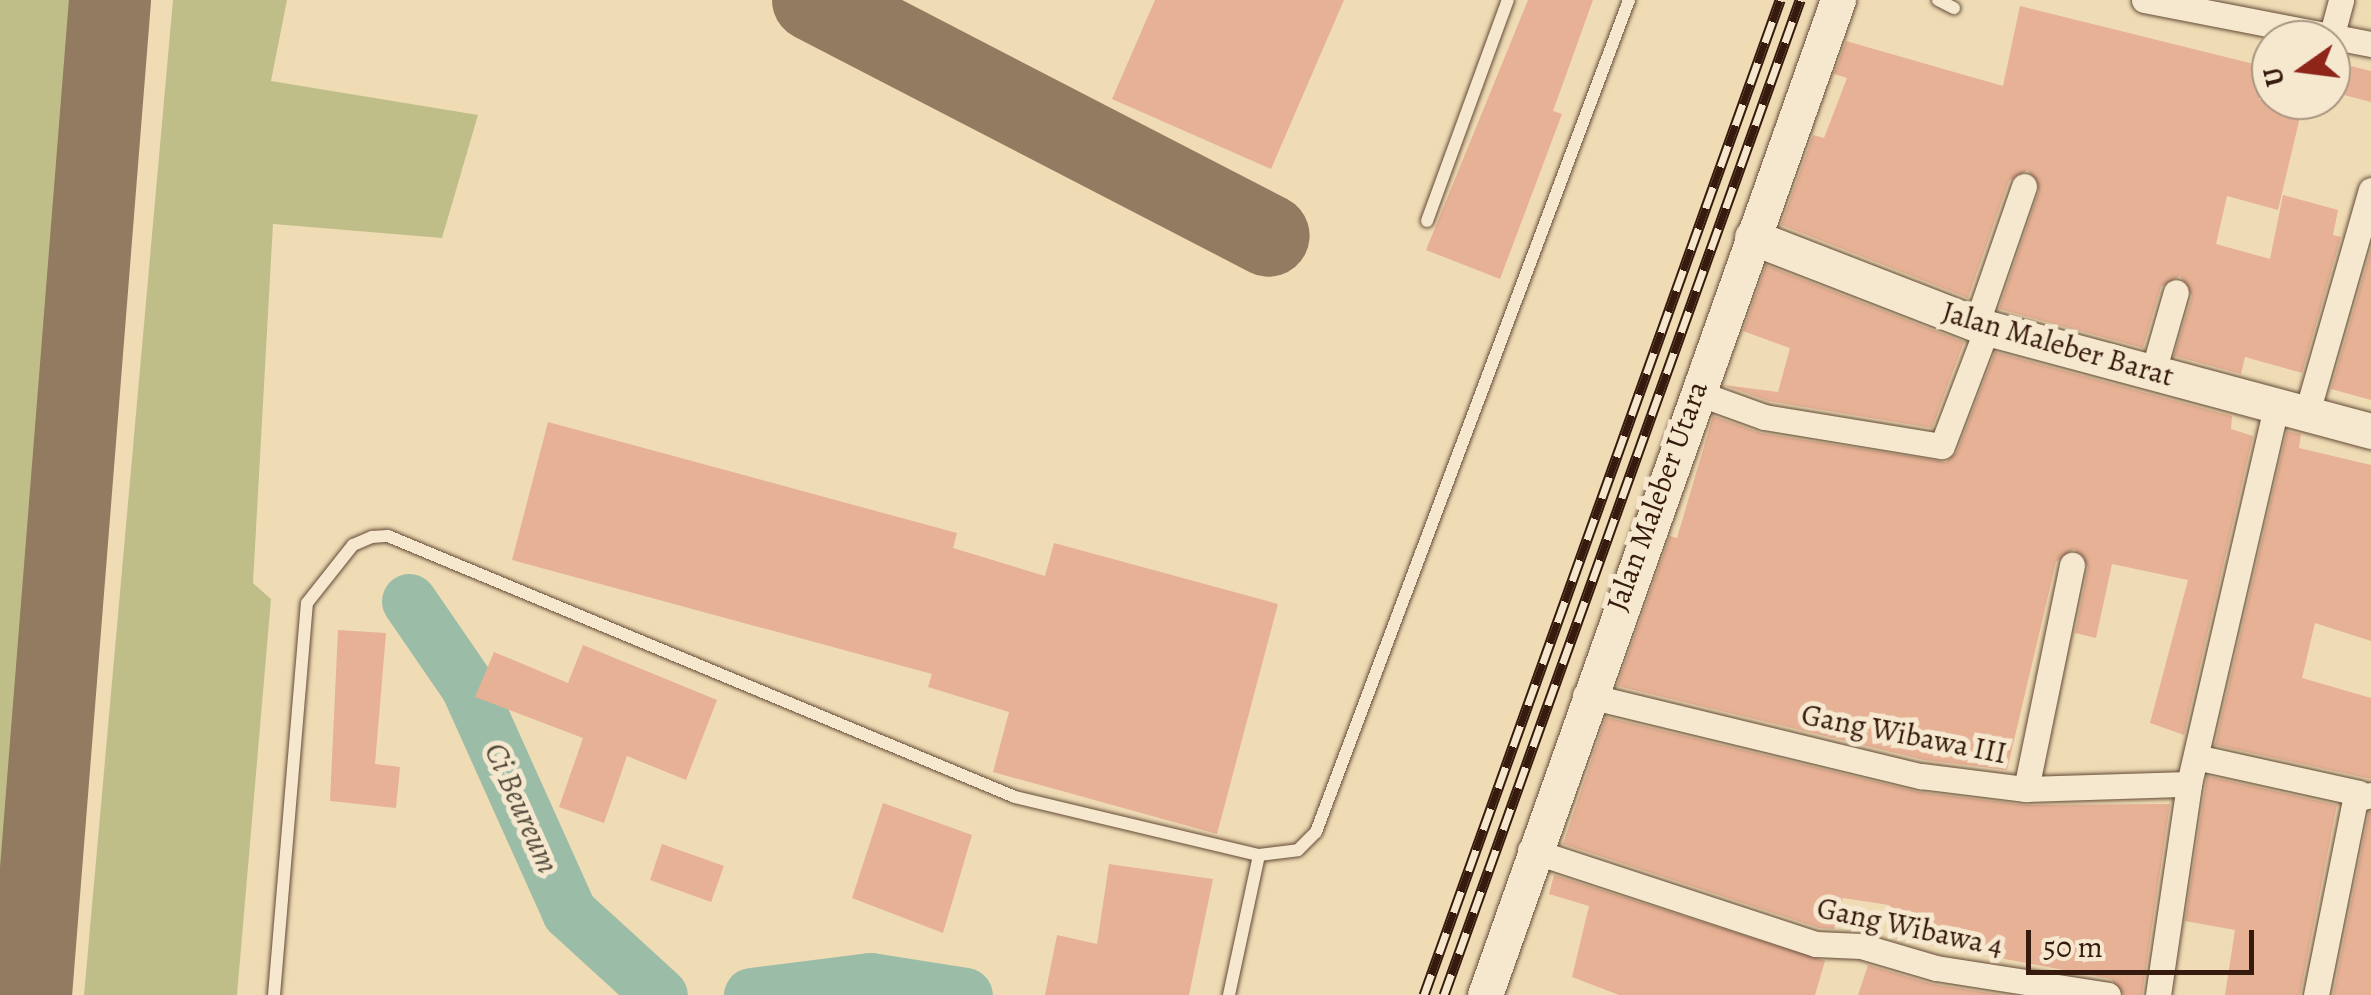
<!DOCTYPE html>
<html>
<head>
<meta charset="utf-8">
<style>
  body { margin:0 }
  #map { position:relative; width:2371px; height:995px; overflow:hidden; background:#efdcb5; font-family:Alegreya,serif }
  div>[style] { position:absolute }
  .green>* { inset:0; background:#c0be88 }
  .river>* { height:55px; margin:-27.5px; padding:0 27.5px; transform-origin:27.5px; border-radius:27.5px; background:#9bbca7 }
  .taxiway>* { height:82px; margin:-41px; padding:0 41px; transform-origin:41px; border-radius:41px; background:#927b61 }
  .building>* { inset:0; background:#e6b195 }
  .roads { filter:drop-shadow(0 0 2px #644a37) drop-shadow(0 0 2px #644a37) }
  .lane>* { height:12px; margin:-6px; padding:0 6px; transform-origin:6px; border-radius:6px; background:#f5e8cf }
  .street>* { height:25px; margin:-12.5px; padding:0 12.5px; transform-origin:12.5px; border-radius:12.5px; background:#f5e8cf }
  .secondary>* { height:35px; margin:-17.5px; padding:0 17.5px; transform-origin:17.5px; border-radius:17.5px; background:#f5e8cf }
  .rail>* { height:11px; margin-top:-5.5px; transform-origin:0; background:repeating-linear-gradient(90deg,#f5e8cf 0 22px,#361a0d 0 44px); box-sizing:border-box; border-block:2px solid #361a0d }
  span { translate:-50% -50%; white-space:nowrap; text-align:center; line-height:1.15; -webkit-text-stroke:10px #f5e8cf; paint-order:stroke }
  .street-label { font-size:30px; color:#361a0d }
  .water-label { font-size:32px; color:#544b3b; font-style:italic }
  .north { position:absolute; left:2251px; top:20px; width:100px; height:100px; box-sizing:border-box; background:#f5e8cf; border:2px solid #a99681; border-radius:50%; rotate:256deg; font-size:28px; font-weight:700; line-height:40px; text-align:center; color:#361a0d }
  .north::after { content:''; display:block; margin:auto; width:35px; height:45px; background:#8f2418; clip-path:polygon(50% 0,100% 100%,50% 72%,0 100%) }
  .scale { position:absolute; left:2026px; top:930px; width:228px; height:45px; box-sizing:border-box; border:5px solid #361a0d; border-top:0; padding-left:12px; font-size:30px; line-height:35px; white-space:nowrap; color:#361a0d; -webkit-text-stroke:8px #f5e8cf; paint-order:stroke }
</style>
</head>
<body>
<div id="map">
  <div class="green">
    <div style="clip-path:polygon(0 0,85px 0,0 994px)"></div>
    <div style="clip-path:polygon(173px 0,287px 0,271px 81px,478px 115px,442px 238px,273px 224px,253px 583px,271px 599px,237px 995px,84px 995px)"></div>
  </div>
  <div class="river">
    <div style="left:409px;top:601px;width:104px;rotate:55.5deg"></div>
    <div style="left:468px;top:687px;width:247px;rotate:65.8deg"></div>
    <div style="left:569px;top:912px;width:123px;rotate:42.4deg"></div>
    <div style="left:751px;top:995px;width:120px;rotate:-7.2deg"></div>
    <div style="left:870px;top:980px;width:96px;rotate:9deg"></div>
  </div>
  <div class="taxiway">
    <div style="left:813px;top:0;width:513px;rotate:27.36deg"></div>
    <div style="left:31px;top:995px;width:998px;rotate:-85.46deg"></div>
  </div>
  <div class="building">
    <div style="clip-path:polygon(1155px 0,1344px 0,1271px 169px,1112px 99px)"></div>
    <div style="clip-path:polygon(1528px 0,1593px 0,1553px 111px,1562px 114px,1500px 279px,1426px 250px)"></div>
    <div style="clip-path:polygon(2020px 6px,2266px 67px,2259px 100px,2304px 100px,2278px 210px,2227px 196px,2216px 244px,2270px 259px,2283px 195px,2338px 210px,2333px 235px,2341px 237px,2302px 373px,2245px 357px,2241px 374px,2174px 356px,2192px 296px,2180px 276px,2161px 287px,2143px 348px,1999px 309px,2039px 191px,2028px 170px,2009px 181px,1968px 298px,1781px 225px,1813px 135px,1824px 138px,1847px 78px,1834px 74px,1846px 41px,2003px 86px)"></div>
    <div style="clip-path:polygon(2351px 66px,2371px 71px,2371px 102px,2344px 95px)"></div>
    <div style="clip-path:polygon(2371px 249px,2371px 400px,2331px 389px)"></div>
    <div style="clip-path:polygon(1766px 265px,1964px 342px,1932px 428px,1768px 401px,1724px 385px,1778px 392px,1790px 348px,1743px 331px)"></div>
    <div style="clip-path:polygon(1995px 352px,2232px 416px,2231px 429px,2253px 436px,2184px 735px,2150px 723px,2188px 580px,2112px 564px,2096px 638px,2075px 633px,2088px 567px,2074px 549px,2056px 562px,2007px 770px,1924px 760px,1617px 686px,1670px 536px,1677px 538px,1713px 416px,1761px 433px,1946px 462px,1957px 452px)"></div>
    <div style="clip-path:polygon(548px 422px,957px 533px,953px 548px,1045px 576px,1054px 543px,1278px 604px,1217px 834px,993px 772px,1009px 712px,928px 687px,932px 674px,512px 560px)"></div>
    <div style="clip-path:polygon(2287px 431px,2301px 434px,2299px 448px,2371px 465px,2371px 641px,2315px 623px,2302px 678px,2371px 698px,2371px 779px,2215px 745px)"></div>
    <div style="clip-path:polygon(338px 630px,386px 633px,375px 764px,400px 767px,396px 808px,330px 801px)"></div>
    <div style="clip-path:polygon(583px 645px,717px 700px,686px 780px,627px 756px,604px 823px,559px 807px,583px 738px,475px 697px,494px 652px,568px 683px)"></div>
    <div style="clip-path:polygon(1606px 717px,1919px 792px,2026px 805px,2170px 804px,2142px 995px,2124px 995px,2111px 979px,1889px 937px,1896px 911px,1889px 905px,1843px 898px,1834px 929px,1819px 928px,1563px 844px)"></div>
    <div style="clip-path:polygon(2207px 776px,2337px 805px,2300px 995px,2225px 995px,2235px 930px,2185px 921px)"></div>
    <div style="clip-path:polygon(883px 803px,972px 835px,943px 933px,852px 898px)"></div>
    <div style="clip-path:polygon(2371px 812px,2371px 995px,2333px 995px,2369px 812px)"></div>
    <div style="clip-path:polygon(662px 844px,724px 866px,711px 902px,650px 880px)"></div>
    <div style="clip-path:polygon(1109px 864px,1213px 879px,1189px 995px,1045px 995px,1057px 935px,1097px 944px)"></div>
    <div style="clip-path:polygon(1554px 875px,1825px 961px,1815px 995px,1619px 995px,1572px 977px,1589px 906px,1549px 894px)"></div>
    <div style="clip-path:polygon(1868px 965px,1932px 984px,2003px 995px,1858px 995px)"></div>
  </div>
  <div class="roads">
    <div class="lane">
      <div style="left:1938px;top:0;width:18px;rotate:27deg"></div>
      <div style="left:1427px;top:221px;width:235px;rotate:-69.9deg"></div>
      <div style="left:274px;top:995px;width:393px;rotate:-85.2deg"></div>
      <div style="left:307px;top:603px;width:74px;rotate:-51.6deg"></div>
      <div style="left:353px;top:545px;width:21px;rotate:-23deg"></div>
      <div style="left:372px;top:537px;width:16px;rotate:-4deg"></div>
      <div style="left:388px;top:536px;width:679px;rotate:22.6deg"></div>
      <div style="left:1015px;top:797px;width:251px;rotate:13.4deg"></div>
      <div style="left:1229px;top:995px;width:143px;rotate:-77.9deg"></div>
      <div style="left:1259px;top:855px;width:39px;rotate:-7deg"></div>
      <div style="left:1298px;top:850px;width:25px;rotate:-45deg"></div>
      <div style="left:1316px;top:832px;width:889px;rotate:-69.38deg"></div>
    </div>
    <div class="street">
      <div style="left:2144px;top:0;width:231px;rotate:11deg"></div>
      <div style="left:2332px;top:34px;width:35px;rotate:-75deg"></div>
      <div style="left:1976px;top:325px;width:147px;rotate:-70.9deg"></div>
      <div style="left:2153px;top:372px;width:83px;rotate:-74deg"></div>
      <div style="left:1695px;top:392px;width:73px;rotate:19.9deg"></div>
      <div style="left:1764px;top:417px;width:180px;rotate:9.3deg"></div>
      <div style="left:1942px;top:446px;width:126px;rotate:-69.1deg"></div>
      <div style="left:2306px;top:416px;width:235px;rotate:-74deg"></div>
      <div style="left:1585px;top:695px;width:346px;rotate:13.6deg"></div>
      <div style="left:1921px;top:776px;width:106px;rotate:7.1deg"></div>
      <div style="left:2026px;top:789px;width:163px;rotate:-1.8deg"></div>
      <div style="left:2189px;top:784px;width:387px;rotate:-77deg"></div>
      <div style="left:2200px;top:758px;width:163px;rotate:12.4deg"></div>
      <div style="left:2026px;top:789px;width:229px;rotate:-78.4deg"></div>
      <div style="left:1530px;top:850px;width:301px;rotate:18.2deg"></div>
      <div style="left:1816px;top:944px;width:45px;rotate:2.5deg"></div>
      <div style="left:1861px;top:946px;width:78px;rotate:16.3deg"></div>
      <div style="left:1936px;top:968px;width:174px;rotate:8.9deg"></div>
      <div style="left:2158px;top:995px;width:213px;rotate:-81.6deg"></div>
      <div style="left:2316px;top:995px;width:200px;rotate:-78.7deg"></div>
      <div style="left:2355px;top:799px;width:16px;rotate:-14deg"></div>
    </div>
    <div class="secondary">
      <div style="left:1752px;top:237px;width:252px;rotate:21.2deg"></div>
      <div style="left:1987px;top:328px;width:398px;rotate:15deg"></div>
      <div style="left:1485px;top:995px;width:1056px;rotate:-70.47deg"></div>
    </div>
  </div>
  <div class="rail">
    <div style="left:1424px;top:995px;width:1057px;rotate:-70.31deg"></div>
    <div style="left:1444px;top:995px;width:1057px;rotate:-70.31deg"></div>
  </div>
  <div class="street-label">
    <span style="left:2058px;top:344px;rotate:16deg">Jalan Maleber Barat</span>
    <span style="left:1657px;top:496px;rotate:-70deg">Jalan Maleber Utara</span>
    <span style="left:1904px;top:734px;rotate:11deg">Gang Wibawa III</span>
    <span style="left:1910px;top:927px;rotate:12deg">Gang Wibawa 4</span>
  </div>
  <div class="water-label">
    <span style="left:522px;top:808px;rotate:66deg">Ci Beureum</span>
  </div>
  <div class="north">U</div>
  <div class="scale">50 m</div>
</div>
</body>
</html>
